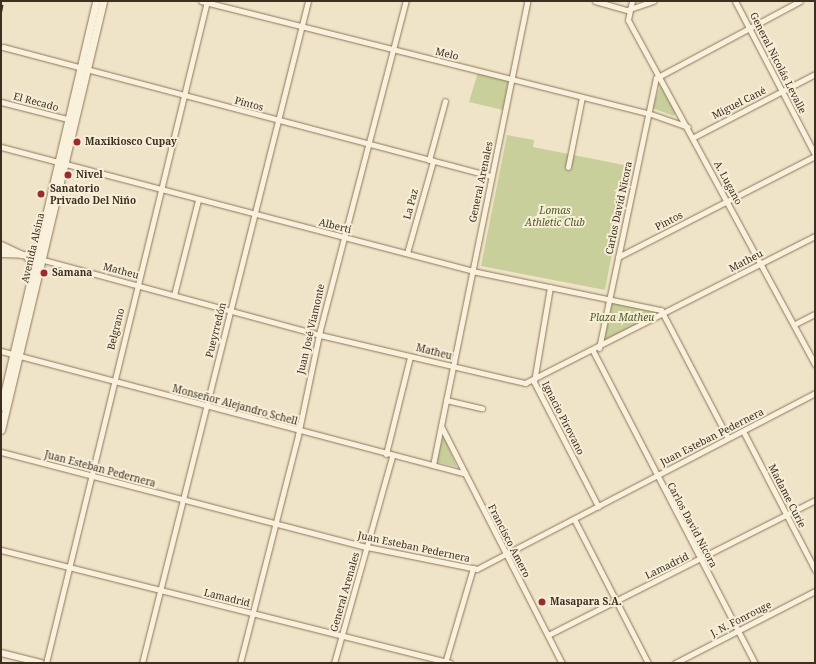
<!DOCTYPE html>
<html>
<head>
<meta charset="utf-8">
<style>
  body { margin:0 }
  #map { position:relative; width:816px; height:664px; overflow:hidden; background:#f0e4c8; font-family:"Noto Serif",serif }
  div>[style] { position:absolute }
  .green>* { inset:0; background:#c9cf9b }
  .roads { filter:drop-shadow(0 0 1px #8d765c) drop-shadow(0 0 1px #8d765c) }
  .minor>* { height:5px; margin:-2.5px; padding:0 2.5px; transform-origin:2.5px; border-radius:2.5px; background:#faf1dc }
  .tertiary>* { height:6px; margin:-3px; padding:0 3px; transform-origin:3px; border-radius:3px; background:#faf1dc }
  .secondary>* { height:7px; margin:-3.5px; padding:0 3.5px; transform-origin:3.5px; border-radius:3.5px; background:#faf1dc }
  .rail>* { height:1.5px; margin-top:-0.75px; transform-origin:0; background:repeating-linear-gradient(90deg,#3d2e20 0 7px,transparent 0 14px) }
  .dots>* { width:11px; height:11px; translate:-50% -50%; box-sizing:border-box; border:2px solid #f7eed8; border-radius:50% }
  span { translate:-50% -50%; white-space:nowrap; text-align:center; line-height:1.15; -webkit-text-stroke:4px #f7eed8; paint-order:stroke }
  .street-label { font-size:10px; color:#3d2e20 }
  .poi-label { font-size:10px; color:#3d2e20; font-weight:700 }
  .left { translate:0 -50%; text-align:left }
  .park-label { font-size:10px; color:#4d5a26; font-style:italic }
  .frame { position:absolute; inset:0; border:2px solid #3d2e20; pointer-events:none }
</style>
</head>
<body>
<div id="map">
  <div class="green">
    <div style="clip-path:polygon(478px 72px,509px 80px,503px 110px,469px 102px)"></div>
    <div style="clip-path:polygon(661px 84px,676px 112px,674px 116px,652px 108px)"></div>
    <div style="clip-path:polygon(507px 135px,534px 140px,533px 147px,629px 166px,605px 290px,481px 266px)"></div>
    <div style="clip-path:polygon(609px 299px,663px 311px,599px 348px)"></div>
    <div style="clip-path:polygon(442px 439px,445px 439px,457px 467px,437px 462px)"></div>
  </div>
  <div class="roads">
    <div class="minor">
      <div style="left:201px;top:1px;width:461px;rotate:14.1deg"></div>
      <div style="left:648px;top:113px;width:42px;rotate:19.3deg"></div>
      <div style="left:595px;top:1px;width:33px;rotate:16deg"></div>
      <div style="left:627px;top:10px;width:28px;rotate:-19deg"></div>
      <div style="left:632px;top:1px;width:19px;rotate:102deg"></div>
      <div style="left:628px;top:20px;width:392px;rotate:61.5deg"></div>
      <div style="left:735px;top:1px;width:174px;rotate:62.5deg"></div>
      <div style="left:3px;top:47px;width:505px;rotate:14.81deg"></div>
      <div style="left:1px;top:102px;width:68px;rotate:14.4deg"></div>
      <div style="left:694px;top:137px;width:136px;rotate:-27.5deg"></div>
      <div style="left:1px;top:147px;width:487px;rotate:14.7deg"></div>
      <div style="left:472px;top:271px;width:193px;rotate:11.7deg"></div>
      <div style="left:661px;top:310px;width:144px;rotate:62.4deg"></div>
      <div style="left:429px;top:160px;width:61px;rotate:-74.8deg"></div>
      <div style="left:568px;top:167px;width:71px;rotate:-78.7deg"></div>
      <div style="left:1px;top:244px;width:26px;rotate:25deg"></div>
      <div style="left:25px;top:255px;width:14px;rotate:56deg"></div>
      <div style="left:407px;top:253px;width:96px;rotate:-74.2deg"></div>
      <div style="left:1px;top:254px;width:24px;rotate:2deg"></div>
      <div style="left:25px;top:255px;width:14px;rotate:-34deg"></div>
      <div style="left:618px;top:257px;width:221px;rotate:-27.1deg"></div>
      <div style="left:40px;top:259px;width:290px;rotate:15.2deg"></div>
      <div style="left:320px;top:335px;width:211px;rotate:13.2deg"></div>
      <div style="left:525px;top:383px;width:325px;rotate:-26.9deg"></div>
      <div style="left:550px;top:287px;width:96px;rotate:99.6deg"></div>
      <div style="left:534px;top:382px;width:140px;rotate:62.7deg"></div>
      <div style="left:174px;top:295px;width:98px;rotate:-75.8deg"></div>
      <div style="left:795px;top:324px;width:22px;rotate:-27deg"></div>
      <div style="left:599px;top:348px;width:276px;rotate:-78.1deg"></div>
      <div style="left:656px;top:78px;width:163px;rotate:-28.1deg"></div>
      <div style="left:1px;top:351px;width:480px;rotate:14.8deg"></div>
      <div style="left:593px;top:351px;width:352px;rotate:62.6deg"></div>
      <div style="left:446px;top:400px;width:37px;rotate:13deg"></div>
      <div style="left:441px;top:426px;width:266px;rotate:63deg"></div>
      <div style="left:743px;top:431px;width:157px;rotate:62.6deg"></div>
      <div style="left:1px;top:452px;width:378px;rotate:14.6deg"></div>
      <div style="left:367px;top:547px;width:112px;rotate:11.3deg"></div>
      <div style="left:477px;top:569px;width:381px;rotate:-27.5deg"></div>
      <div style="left:386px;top:454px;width:100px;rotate:-76.1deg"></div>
      <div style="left:433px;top:465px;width:473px;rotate:-78.5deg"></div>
      <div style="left:574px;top:519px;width:162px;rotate:62.8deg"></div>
      <div style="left:1px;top:550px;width:463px;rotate:14.1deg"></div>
      <div style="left:548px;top:635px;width:299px;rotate:-26.8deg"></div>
      <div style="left:46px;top:663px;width:681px;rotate:-76.33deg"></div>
      <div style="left:142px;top:663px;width:682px;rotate:-75.92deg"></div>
      <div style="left:240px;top:663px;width:235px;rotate:-75.7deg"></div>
      <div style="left:298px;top:435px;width:107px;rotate:-78.2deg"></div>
      <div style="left:320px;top:330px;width:340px;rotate:-75.4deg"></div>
      <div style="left:334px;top:663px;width:215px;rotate:-74.3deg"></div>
      <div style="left:445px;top:663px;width:99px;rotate:-73.6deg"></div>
      <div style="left:675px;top:663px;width:157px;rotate:-27.2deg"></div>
    </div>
    <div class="tertiary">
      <div style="left:1px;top:250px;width:40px;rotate:13deg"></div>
      <div style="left:1px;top:653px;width:41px;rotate:14deg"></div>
    </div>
    <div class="secondary">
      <div style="left:1px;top:407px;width:417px;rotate:-76.8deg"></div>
      <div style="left:1px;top:430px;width:441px;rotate:-76.6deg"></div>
    </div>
  </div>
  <div class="rail">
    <div style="left:1px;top:12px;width:11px;rotate:-80deg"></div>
  </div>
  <div class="dots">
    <div style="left:77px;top:142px;background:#9e2a2b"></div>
    <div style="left:68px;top:175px;background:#9e2a2b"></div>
    <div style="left:41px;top:194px;background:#9e2a2b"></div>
    <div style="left:44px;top:273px;background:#9e2a2b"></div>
    <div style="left:542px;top:602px;background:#9e2a2b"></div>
  </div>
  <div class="street-label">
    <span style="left:447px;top:54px;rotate:14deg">Melo</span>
    <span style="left:778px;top:63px;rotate:63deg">General Nicolás Levalle</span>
    <span style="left:36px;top:102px;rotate:15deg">El Recado</span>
    <span style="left:739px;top:103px;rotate:-27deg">Miguel Cané</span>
    <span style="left:249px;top:104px;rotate:15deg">Pintos</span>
    <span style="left:481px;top:182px;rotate:-78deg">General Arenales</span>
    <span style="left:728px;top:183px;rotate:62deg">A. Lugano</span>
    <span style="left:411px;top:204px;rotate:-75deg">La Paz</span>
    <span style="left:619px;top:208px;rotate:-78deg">Carlos David Nicora</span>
    <span style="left:669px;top:221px;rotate:-27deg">Pintos</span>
    <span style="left:335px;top:226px;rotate:14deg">Alberti</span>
    <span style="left:33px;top:248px;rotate:-77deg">Avenida Alsina</span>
    <span style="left:746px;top:261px;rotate:-27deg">Matheu</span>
    <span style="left:121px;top:271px;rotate:15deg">Matheu</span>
    <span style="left:116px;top:329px;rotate:-76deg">Belgrano</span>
    <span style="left:311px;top:329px;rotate:-77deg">Juan José Viamonte</span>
    <span style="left:216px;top:330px;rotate:-76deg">Pueyrredón</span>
    <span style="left:434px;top:352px;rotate:14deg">Matheu</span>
    <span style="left:235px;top:405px;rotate:15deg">Monseñor Alejandro Schell</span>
    <span style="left:563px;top:418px;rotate:63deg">Ignacio Pirovano</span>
    <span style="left:712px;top:437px;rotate:-27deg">Juan Esteban Pedernera</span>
    <span style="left:100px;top:469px;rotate:15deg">Juan Esteban Pedernera</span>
    <span style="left:787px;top:496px;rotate:63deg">Madame Curie</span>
    <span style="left:692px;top:525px;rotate:62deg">Carlos David Nicora</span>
    <span style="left:509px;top:541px;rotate:63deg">Francisco Amero</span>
    <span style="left:414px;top:547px;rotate:12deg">Juan Esteban Pedernera</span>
    <span style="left:667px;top:566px;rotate:-26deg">Lamadrid</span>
    <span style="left:345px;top:592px;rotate:-74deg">General Arenales</span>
    <span style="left:227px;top:598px;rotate:14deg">Lamadrid</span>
    <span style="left:741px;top:619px;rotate:-27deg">J. N. Fonrouge</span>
  </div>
  <div class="poi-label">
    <span class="left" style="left:85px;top:142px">Maxikiosco Cupay</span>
    <span class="left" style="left:76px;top:175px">Nivel</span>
    <span class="left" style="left:50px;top:194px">Sanatorio<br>Privado Del Nińo</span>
    <span class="left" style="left:52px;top:273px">Samana</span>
    <span class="left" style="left:550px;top:602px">Masapara S.A.</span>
  </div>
  <div class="park-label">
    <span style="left:555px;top:216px">Lomas<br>Athletic Club</span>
    <span style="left:622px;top:318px">Plaza Matheu</span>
  </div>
  <div class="frame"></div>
</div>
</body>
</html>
